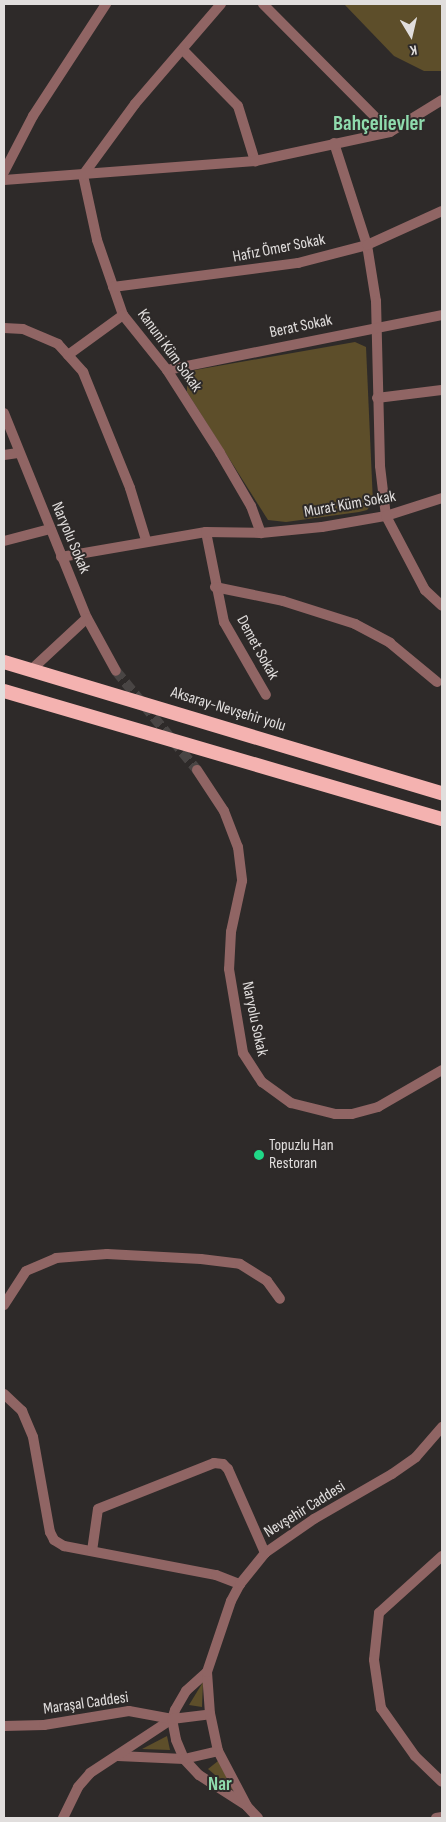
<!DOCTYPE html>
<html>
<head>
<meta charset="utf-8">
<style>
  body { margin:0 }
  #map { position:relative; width:446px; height:1822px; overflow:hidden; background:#2e2a29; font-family:"Sofia Sans Condensed",sans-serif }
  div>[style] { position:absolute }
  .green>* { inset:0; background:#5d4e2a }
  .tertiary-tunnel>* { height:10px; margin-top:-5px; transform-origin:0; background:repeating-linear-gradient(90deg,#494544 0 10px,transparent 0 15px) }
  .minor>* { height:10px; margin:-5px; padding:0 5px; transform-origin:5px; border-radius:5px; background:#906564 }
  .tertiary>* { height:10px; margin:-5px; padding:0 5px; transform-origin:5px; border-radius:5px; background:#906564 }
  .trunk>* { height:14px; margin:-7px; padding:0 7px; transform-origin:7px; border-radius:7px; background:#f4b2b0 }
  .dots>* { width:14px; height:14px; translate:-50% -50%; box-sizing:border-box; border:2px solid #2e2a29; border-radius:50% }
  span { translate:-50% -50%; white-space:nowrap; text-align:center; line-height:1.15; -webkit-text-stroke:4px #2e2a29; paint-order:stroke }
  .street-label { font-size:16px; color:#e1dedd }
  .poi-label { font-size:16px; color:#e1dedd }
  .left { translate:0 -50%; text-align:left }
  .quarter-label { font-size:19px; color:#8fdbad; font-weight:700 }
  .district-label { font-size:21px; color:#8fdbad; font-weight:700 }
  .frame { position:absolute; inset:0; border:5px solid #e1dedd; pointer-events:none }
  .north { position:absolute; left:386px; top:10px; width:50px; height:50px; -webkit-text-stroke:4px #2e2a29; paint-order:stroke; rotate:171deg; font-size:14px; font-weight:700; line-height:20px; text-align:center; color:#e1dedd }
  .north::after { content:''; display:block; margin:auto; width:18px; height:22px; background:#e1dedd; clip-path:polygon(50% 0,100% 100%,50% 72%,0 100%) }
</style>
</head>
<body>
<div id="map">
  <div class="green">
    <div style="clip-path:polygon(344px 4px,442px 4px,442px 71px,424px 71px,394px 56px)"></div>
    <div style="clip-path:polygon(355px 342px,366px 347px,373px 503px,367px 510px,359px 512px,286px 522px,268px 520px,187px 392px,187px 376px,195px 370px)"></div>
    <div style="clip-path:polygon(203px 1682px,202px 1707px,189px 1705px)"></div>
    <div style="clip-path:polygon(167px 1736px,170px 1750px,142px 1749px)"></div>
    <div style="clip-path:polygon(218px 1761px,234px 1791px,208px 1769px)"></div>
  </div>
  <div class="tertiary-tunnel">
    <div style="left:116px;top:671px;width:128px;rotate:50.7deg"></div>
  </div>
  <div class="minor">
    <div style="left:221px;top:4px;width:132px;rotate:130.7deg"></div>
    <div style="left:135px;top:104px;width:88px;rotate:126.2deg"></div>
    <div style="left:83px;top:175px;width:66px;rotate:77.8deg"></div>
    <div style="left:97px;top:240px;width:79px;rotate:70.9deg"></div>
    <div style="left:123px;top:315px;width:70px;rotate:51.3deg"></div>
    <div style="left:167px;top:370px;width:98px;rotate:57.4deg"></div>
    <div style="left:220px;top:453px;width:61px;rotate:59.7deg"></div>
    <div style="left:251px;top:506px;width:29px;rotate:70deg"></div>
    <div style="left:263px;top:4px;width:180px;rotate:45.2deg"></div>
    <div style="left:183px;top:50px;width:78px;rotate:45.5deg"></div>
    <div style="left:238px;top:106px;width:58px;rotate:72.8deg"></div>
    <div style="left:334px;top:143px;width:107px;rotate:72.1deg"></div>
    <div style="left:367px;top:245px;width:57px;rotate:80.9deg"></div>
    <div style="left:376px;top:301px;width:165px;rotate:88.6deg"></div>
    <div style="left:380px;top:466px;width:50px;rotate:83.2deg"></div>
    <div style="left:386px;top:516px;width:84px;rotate:62.2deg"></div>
    <div style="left:425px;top:590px;width:23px;rotate:43deg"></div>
    <div style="left:4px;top:172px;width:63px;rotate:-62.6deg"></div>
    <div style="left:33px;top:116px;width:134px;rotate:-56.9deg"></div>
    <div style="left:113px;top:287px;width:187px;rotate:-7.4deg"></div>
    <div style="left:298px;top:263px;width:71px;rotate:-14.6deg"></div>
    <div style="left:367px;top:245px;width:82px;rotate:-24.4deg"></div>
    <div style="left:4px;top:328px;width:19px;rotate:3deg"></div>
    <div style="left:23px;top:329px;width:38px;rotate:23deg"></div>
    <div style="left:58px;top:344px;width:38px;rotate:48deg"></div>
    <div style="left:83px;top:372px;width:125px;rotate:67.9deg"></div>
    <div style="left:130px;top:488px;width:54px;rotate:72.9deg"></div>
    <div style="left:68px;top:355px;width:68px;rotate:-36deg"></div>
    <div style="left:167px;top:370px;width:280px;rotate:-11.3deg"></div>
    <div style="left:377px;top:398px;width:65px;rotate:-7deg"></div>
    <div style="left:4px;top:455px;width:14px;rotate:-8deg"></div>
    <div style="left:206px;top:532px;width:92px;rotate:78.7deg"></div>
    <div style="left:224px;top:622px;width:84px;rotate:60.1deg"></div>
    <div style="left:4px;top:541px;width:48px;rotate:-14.6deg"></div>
    <div style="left:61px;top:557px;width:147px;rotate:-9.8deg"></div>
    <div style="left:206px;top:532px;width:55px;rotate:1deg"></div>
    <div style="left:261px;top:533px;width:61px;rotate:-5.6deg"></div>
    <div style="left:322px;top:527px;width:65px;rotate:-9.8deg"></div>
    <div style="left:386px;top:516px;width:59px;rotate:-17.8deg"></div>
    <div style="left:215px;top:587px;width:69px;rotate:11.6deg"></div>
    <div style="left:283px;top:601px;width:76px;rotate:17.7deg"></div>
    <div style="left:355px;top:624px;width:40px;rotate:28deg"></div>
    <div style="left:390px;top:643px;width:61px;rotate:39.7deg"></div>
    <div style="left:4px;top:1305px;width:40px;rotate:-57.1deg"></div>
    <div style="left:26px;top:1271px;width:33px;rotate:-23deg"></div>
    <div style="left:56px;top:1258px;width:51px;rotate:-4.5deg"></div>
    <div style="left:107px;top:1254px;width:94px;rotate:3deg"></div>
    <div style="left:201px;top:1259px;width:39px;rotate:7deg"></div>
    <div style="left:240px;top:1264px;width:32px;rotate:32deg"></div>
    <div style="left:267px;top:1281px;width:22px;rotate:54deg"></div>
    <div style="left:4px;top:1394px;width:25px;rotate:43deg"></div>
    <div style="left:22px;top:1411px;width:28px;rotate:67deg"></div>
    <div style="left:33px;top:1437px;width:97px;rotate:79.9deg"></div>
    <div style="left:50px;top:1532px;width:9px;rotate:63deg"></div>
    <div style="left:54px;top:1540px;width:12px;rotate:31deg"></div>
    <div style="left:64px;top:1546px;width:155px;rotate:10.8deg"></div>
    <div style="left:216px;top:1575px;width:26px;rotate:21deg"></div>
    <div style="left:92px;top:1551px;width:42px;rotate:-81.9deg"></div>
    <div style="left:98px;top:1509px;width:125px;rotate:-21.6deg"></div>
    <div style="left:214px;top:1463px;width:9px;rotate:6deg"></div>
    <div style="left:223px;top:1464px;width:7px;rotate:45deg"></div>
    <div style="left:228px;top:1469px;width:92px;rotate:66.2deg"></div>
    <div style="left:442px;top:1556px;width:85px;rotate:137.9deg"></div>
    <div style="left:379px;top:1613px;width:47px;rotate:96.1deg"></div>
    <div style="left:374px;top:1660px;width:49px;rotate:81.7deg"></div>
    <div style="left:381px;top:1708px;width:59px;rotate:54.7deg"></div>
    <div style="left:415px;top:1756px;width:37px;rotate:44deg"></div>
    <div style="left:118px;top:1756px;width:66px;rotate:2.6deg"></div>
    <div style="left:63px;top:1818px;width:34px;rotate:-64deg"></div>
    <div style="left:78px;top:1787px;width:18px;rotate:-49deg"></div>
    <div style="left:90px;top:1773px;width:98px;rotate:-33.4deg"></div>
    <div style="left:436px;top:1818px;width:6px;rotate:-9deg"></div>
  </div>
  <div class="tertiary">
    <div style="left:4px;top:180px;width:252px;rotate:-4.3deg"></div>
    <div style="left:255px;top:161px;width:138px;rotate:-12.1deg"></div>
    <div style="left:390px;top:132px;width:61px;rotate:-31.6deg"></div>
    <div style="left:4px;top:413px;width:221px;rotate:68deg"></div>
    <div style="left:87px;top:618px;width:60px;rotate:61.3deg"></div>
    <div style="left:31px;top:670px;width:76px;rotate:-42.9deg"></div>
    <div style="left:197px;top:770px;width:49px;rotate:56.6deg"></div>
    <div style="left:224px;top:811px;width:39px;rotate:69deg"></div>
    <div style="left:238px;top:847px;width:34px;rotate:83deg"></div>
    <div style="left:242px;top:881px;width:52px;rotate:102.2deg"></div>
    <div style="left:231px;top:932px;width:37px;rotate:93deg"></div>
    <div style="left:229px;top:969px;width:85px;rotate:80.5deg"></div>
    <div style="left:243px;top:1053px;width:35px;rotate:57deg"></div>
    <div style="left:262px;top:1082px;width:36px;rotate:36deg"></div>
    <div style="left:291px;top:1103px;width:45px;rotate:14deg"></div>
    <div style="left:335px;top:1114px;width:17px"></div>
    <div style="left:352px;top:1114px;width:27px;rotate:-15deg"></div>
    <div style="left:378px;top:1107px;width:74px;rotate:-30deg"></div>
    <div style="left:207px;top:1672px;width:28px;rotate:138deg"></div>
    <div style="left:186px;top:1691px;width:22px;rotate:120deg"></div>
    <div style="left:175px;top:1710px;width:9px;rotate:108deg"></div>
    <div style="left:172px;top:1719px;width:21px;rotate:79deg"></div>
    <div style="left:176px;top:1740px;width:21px;rotate:67deg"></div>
    <div style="left:184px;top:1759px;width:22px;rotate:47deg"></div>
    <div style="left:199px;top:1775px;width:56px;rotate:32.6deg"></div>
    <div style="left:4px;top:1726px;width:40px;rotate:-1.4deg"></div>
    <div style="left:44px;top:1725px;width:86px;rotate:-9.4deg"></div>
    <div style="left:129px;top:1711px;width:44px;rotate:10.5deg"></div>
    <div style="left:172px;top:1719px;width:38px;rotate:-7deg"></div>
    <div style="left:184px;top:1759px;width:35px;rotate:-13deg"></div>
    <div style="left:258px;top:1818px;width:16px;rotate:-133deg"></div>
    <div style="left:247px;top:1806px;width:62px;rotate:-117.8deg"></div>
    <div style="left:218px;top:1751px;width:38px;rotate:-102deg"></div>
    <div style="left:210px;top:1714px;width:42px;rotate:-94.1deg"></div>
    <div style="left:207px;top:1672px;width:75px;rotate:-71.3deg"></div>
    <div style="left:231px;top:1601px;width:19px;rotate:-62deg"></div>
    <div style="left:240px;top:1584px;width:40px;rotate:-51deg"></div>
    <div style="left:265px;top:1553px;width:60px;rotate:-34.8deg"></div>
    <div style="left:314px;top:1519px;width:90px;rotate:-30deg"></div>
    <div style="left:392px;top:1474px;width:29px;rotate:-35deg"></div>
    <div style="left:416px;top:1457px;width:40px;rotate:-49deg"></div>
  </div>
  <div class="trunk">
    <div style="left:4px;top:662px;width:457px;rotate:16.7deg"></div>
    <div style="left:4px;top:691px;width:456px;rotate:16.3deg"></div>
  </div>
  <div class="dots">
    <div style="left:259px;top:1155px;background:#20d887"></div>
  </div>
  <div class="street-label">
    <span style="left:279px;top:249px;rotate:-11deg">Hafız Ömer Sokak</span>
    <span style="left:301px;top:327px;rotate:-12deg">Berat Sokak</span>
    <span style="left:169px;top:351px;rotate:54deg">Kanuni Küm Sokak</span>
    <span style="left:350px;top:505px;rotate:-10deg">Murat Küm Sokak</span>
    <span style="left:70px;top:538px;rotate:67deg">Naryolu Sokak</span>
    <span style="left:257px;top:648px;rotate:61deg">Demet Sokak</span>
    <span style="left:228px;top:710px;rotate:17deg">Aksaray-Nevşehir yolu</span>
    <span style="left:254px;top:1019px;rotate:78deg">Naryolu Sokak</span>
    <span style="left:305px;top:1510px;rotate:-32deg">Nevşehir Caddesi</span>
    <span style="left:86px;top:1704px;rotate:-8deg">Maraşal Caddesi</span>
  </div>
  <div class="poi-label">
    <span class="left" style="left:269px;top:1155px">Topuzlu Han<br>Restoran</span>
  </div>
  <div class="quarter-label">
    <span style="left:220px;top:1785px">Nar</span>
  </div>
  <div class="district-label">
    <span style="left:379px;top:124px">Bahçelievler</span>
  </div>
  <div class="frame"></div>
  <div class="north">K</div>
</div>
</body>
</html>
